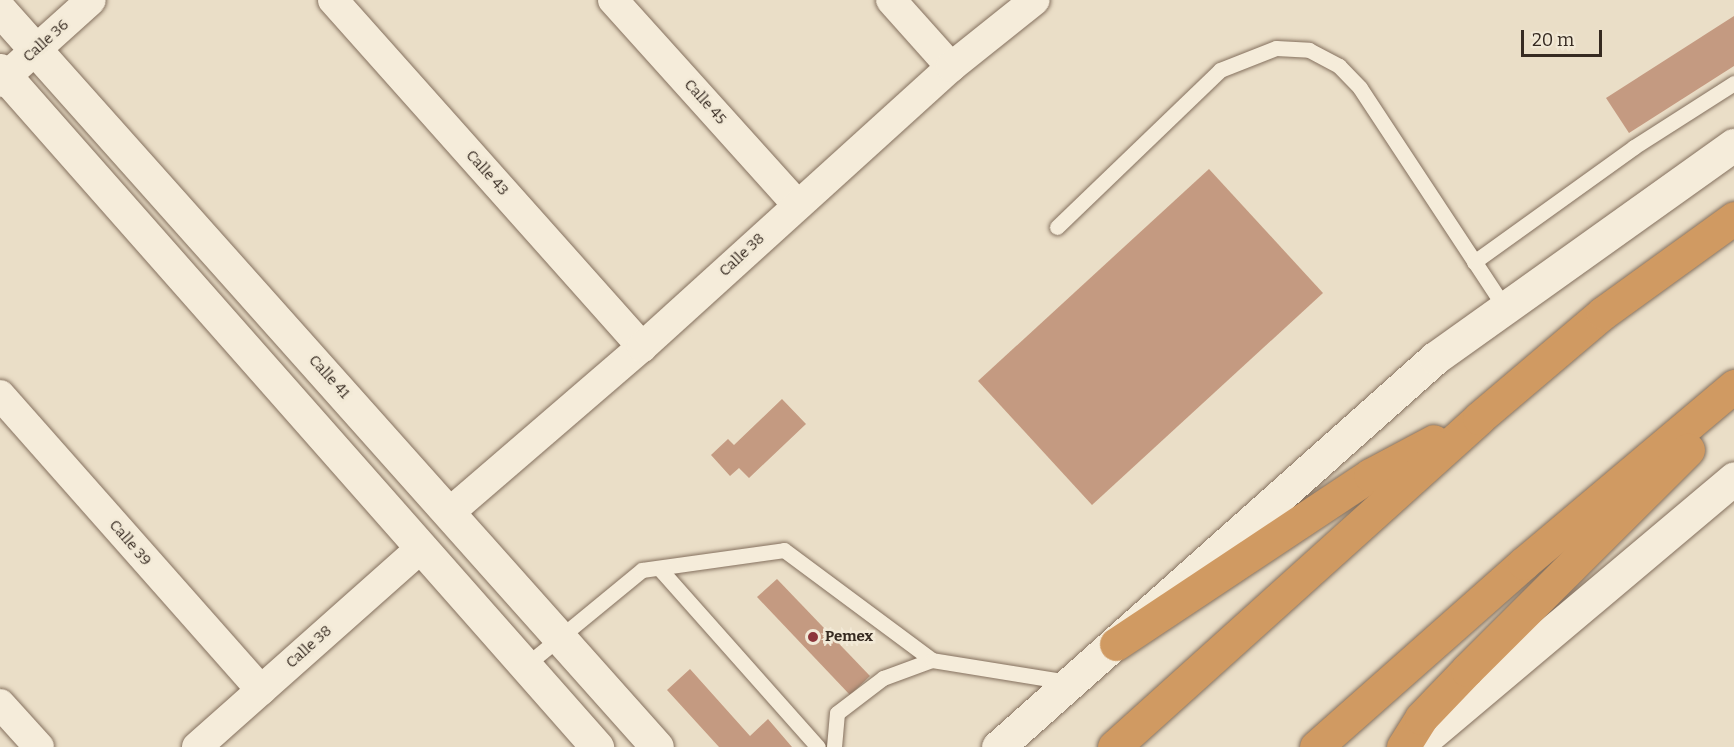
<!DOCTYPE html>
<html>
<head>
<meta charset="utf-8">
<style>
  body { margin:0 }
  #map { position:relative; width:1734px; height:747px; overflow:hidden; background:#eadec7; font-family:Bitter,serif }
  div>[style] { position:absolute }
  .building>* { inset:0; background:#c49a81 }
  .roads { filter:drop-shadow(0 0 2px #84705e) drop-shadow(0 0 2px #84705e) }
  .lane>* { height:15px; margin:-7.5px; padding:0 7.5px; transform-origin:7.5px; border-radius:7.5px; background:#f5ecda }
  .street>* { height:30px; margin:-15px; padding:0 15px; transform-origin:15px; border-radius:15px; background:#f5ecda }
  .secondary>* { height:33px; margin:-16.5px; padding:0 16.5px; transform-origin:16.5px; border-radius:16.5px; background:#f5ecda }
  .highway>* { height:33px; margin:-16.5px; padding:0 16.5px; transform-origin:16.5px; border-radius:16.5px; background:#d09a62 }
  .dots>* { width:16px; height:16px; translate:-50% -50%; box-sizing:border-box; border:3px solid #f2e9d6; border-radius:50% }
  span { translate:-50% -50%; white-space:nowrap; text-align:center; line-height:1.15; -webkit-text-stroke:5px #f2e9d6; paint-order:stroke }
  .street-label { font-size:15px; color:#362a21 }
  .poi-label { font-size:15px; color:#362a21; font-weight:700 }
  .left { translate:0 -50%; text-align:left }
  .scale { position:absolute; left:1521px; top:30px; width:81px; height:27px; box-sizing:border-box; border:3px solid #362a21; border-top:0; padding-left:8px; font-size:18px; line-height:21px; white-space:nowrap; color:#362a21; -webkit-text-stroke:4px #f2e9d6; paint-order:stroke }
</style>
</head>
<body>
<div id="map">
  <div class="building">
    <div style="clip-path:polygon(1734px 16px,1734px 66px,1629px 133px,1606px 98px)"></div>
    <div style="clip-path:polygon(1209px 169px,1323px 293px,1092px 505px,978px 381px)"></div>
    <div style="clip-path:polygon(782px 399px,806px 424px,749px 478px,739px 468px,730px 476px,711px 455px,728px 439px,734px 445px)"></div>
    <div style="clip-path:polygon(777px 579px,870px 676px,850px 695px,757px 597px)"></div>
    <div style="clip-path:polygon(690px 669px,750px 736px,768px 719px,792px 747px,719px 747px,667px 690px)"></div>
  </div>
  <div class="roads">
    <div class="lane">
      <div style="left:1057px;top:227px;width:226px;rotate:-43.9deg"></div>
      <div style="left:1220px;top:70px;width:60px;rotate:-21.4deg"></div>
      <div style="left:1276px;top:48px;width:33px;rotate:3deg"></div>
      <div style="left:1309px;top:50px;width:34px;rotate:28deg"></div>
      <div style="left:1339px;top:66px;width:30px;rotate:46deg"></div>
      <div style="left:1360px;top:88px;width:263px;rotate:56.6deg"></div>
      <div style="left:1474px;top:262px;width:197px;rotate:-35.7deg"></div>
      <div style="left:1634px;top:147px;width:119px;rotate:-32.6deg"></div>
      <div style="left:659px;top:568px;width:239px;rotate:48.4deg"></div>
      <div style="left:525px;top:666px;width:151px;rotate:-39.4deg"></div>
      <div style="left:642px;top:570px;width:143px;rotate:-8deg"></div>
      <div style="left:784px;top:550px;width:184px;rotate:36.6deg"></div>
      <div style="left:834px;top:747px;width:34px;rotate:-85deg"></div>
      <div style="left:837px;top:713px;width:58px;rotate:-37.3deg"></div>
      <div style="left:883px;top:678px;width:52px;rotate:-20.2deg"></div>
      <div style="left:932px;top:660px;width:138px;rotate:9.2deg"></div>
    </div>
    <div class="street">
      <div style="left:333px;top:0;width:465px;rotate:48.3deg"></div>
      <div style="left:613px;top:0;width:275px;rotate:48deg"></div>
      <div style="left:891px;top:0;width:90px;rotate:48.2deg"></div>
      <div style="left:0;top:82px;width:122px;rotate:-42deg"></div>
      <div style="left:0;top:395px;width:394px;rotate:48.5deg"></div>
      <div style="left:450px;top:512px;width:253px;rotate:-40.7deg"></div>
      <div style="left:642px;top:347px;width:417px;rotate:-42.2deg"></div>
      <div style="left:951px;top:67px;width:107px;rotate:-38.6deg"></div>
      <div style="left:0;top:704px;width:58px;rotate:47.8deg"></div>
      <div style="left:197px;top:747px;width:300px;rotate:-41.6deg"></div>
    </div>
    <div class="secondary">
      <div style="left:0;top:10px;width:987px;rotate:48.28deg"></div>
      <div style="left:0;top:70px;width:903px;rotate:48.59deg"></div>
      <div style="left:998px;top:747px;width:585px;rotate:-41.67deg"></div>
      <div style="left:1435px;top:358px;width:367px;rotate:-35.5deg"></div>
      <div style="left:1415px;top:747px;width:417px;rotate:-40.1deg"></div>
    </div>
    <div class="highway">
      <div style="left:1116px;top:644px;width:305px;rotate:-33.6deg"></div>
      <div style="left:1370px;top:475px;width:72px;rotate:-28deg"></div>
      <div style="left:1114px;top:747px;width:491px;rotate:-42deg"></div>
      <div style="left:1479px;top:418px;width:162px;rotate:-40.3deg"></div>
      <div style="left:1603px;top:313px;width:162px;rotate:-35.9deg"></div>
      <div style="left:1316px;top:747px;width:278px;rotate:-41.5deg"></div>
      <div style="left:1524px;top:563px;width:275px;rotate:-40.1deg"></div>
      <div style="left:1403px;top:747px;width:34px;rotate:-58deg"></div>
      <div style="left:1421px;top:718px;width:66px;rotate:-46.2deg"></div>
      <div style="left:1467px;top:670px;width:312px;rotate:-44.9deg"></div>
    </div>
  </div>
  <div class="dots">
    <div style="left:813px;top:637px;background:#8d353a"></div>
  </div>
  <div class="street-label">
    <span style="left:46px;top:41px;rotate:-42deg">Calle 36</span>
    <span style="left:705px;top:102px;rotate:48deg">Calle 45</span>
    <span style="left:487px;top:173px;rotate:48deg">Calle 43</span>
    <span style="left:742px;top:255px;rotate:-43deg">Calle 38</span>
    <span style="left:329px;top:377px;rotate:48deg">Calle 41</span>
    <span style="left:130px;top:543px;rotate:49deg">Calle 39</span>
    <span style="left:309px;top:647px;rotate:-42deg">Calle 38</span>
  </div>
  <div class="poi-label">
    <span class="left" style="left:825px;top:637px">Pemex</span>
  </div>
  <div class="scale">20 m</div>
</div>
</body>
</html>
